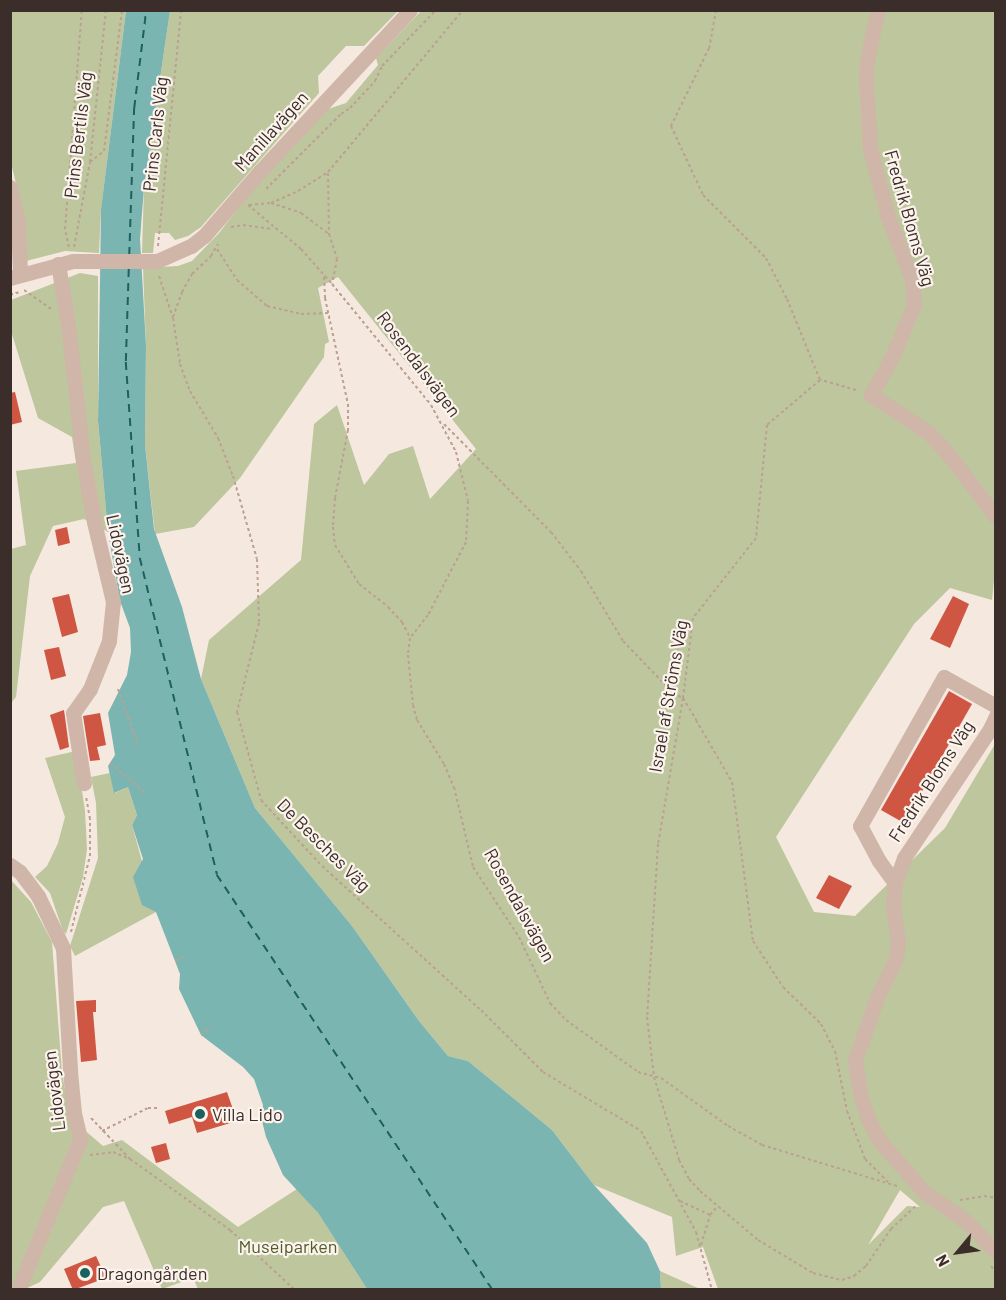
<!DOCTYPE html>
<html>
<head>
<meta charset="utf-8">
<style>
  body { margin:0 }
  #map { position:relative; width:1006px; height:1300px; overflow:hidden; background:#f5e8df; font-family:Barlow,sans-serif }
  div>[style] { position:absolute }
  .green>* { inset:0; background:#bdc69d }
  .water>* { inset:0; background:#7bb5b1 }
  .ferry>* { height:1.5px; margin-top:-0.75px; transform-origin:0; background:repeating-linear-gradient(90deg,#1b615e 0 8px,transparent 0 14px) }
  .building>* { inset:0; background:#cf5643 }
  .path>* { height:2px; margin-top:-1px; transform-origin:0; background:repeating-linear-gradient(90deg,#bba093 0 3px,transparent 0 6px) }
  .minor>* { height:15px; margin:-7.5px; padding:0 7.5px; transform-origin:7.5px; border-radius:7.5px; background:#cfb6a9 }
  .dots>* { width:16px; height:16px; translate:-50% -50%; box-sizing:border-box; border:3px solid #fcf3ec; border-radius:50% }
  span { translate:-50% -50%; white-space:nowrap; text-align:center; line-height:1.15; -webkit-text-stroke:4.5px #fcf3ec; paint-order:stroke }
  .street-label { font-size:18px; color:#3b2d2a }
  .poi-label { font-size:18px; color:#3b2d2a }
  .left { translate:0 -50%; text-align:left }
  .park-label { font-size:18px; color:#4f5c2b }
  .frame { position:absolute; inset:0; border:12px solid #3b2d2a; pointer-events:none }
  .north { position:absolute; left:928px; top:1222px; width:60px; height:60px; -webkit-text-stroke:4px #fcf3ec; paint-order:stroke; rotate:241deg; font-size:16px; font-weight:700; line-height:24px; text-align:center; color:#3b2d2a }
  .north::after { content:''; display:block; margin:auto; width:21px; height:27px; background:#3b2d2a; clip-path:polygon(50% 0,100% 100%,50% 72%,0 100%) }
</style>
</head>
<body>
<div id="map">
  <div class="green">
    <div style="clip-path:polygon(10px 11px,126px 11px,101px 209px,99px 253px,65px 251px,26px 261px,23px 212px,11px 163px)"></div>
    <div style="clip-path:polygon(170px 11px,398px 11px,364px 46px,346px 46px,318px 76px,319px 93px,201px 227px,188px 236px,175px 240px,169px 233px,155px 233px,153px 253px,142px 253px,144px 187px)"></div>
    <div style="clip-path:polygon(evenodd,421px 11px,995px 11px,996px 560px,992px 600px,950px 588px,914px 624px,776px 837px,814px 912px,855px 916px,945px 828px,995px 744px,995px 1289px,718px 1289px,703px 1247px,676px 1256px,672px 1217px,594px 1185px,552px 1130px,468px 1061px,448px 1056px,419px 1021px,352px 926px,255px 808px,201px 679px,209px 640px,301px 560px,314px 424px,337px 405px,364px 485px,389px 454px,413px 446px,430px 499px,476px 449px,338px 277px,318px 288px,329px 342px,325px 344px,324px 357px,240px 478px,194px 527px,155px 534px,145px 445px,146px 345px,143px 268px,178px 266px,192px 261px,219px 233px,255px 186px,328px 109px,346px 103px,378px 65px,376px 58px,421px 11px,900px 1190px,920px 1207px,907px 1206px,868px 1245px,900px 1190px)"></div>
    <div style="clip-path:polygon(80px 273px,98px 276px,98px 421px,108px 532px,84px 519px,53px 526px,30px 576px,16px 697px,11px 703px,11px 549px,26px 545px,16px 471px,76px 463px,72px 437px,38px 418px,11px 331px,11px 300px)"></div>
    <div style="clip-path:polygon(76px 751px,85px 811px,87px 849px,83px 877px,66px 934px,63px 931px,50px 893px,35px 877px,47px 866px,58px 843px,65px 817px,45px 758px)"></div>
    <div style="clip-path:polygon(110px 773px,115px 793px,128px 787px,137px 815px,132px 825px,156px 912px,75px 956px,70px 946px,98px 858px,96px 803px,91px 777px)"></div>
    <div style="clip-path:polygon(10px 879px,31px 902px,52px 942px,62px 1072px,66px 1096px,74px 1121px,103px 1146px,122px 1140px,238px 1227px,297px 1189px,318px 1213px,367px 1289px,198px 1289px,193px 1278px,162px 1289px,124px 1201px,103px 1207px,40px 1282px,25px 1289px,11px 1289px)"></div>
    <div style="clip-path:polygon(660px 1271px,700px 1289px,701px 1289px,661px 1289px)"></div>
  </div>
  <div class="water">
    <div style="clip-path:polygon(126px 11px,170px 11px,144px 187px,140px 239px,146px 345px,145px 445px,154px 529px,182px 607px,201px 679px,255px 808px,352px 926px,419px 1021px,448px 1056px,468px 1061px,552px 1130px,594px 1185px,647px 1243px,660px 1271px,661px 1289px,367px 1289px,318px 1213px,283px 1175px,266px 1137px,262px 1121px,263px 1105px,254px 1079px,243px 1067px,201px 1035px,179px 989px,180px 974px,156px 912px,142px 905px,133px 877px,143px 859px,132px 825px,137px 815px,128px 787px,114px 793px,108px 766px,115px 755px,108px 713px,127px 675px,131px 652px,130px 628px,120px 601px,108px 532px,98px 421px,101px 209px)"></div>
  </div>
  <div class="ferry">
    <div style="left:129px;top:255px;width:147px;rotate:-88.1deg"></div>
    <div style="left:134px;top:108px;width:99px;rotate:-83deg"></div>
    <div style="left:129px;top:269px;width:93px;rotate:91.8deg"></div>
    <div style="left:126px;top:362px;width:196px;rotate:85.9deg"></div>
    <div style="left:140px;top:558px;width:326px;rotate:76.3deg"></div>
    <div style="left:217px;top:875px;width:498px;rotate:56.4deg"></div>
  </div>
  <div class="building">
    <div style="clip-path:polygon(15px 392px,22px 422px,10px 425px,10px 393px)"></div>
    <div style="clip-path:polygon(67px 527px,70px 543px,58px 546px,55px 530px)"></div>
    <div style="clip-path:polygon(69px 594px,78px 632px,62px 637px,52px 598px)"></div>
    <div style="clip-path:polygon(953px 596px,969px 604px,950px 648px,930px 639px)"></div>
    <div style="clip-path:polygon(59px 647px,66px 676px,51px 680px,44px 650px)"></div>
    <div style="clip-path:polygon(949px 691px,972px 704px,904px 823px,881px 810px)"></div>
    <div style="clip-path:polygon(64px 710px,69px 747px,60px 750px,50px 715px)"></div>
    <div style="clip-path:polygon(100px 713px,106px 745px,97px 747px,100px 760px,90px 761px,83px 716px)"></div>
    <div style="clip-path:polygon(829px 875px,852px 886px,839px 909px,816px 898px)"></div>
    <div style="clip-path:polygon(96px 1000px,96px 1012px,93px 1012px,97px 1060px,81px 1062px,76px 1001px)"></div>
    <div style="clip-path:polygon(227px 1092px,237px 1121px,197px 1133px,192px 1117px,169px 1124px,165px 1111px)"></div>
    <div style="clip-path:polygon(166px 1143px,170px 1159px,156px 1163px,151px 1147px)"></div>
    <div style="clip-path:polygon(96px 1256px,106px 1278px,73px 1290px,64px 1269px)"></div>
  </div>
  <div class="path">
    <div style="left:716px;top:10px;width:39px;rotate:100deg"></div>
    <div style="left:709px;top:48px;width:87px;rotate:116deg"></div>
    <div style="left:671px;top:126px;width:76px;rotate:65.1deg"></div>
    <div style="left:703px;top:195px;width:89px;rotate:45deg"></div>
    <div style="left:766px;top:258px;width:46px;rotate:62.9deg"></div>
    <div style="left:787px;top:299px;width:87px;rotate:67.8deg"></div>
    <div style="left:90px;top:162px;width:18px;rotate:-38deg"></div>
    <div style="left:104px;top:151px;width:142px;rotate:-82.7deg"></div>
    <div style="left:328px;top:173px;width:61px;rotate:89.1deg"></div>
    <div style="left:329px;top:234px;width:26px;rotate:72deg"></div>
    <div style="left:337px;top:259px;width:25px;rotate:101deg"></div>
    <div style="left:266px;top:189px;width:106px;rotate:-45deg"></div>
    <div style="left:341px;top:114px;width:11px;rotate:-34deg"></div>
    <div style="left:350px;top:108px;width:37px;rotate:-47deg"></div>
    <div style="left:375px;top:81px;width:17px;rotate:-65deg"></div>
    <div style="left:382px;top:66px;width:78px;rotate:-46deg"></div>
    <div style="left:271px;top:203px;width:32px;rotate:18deg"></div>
    <div style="left:301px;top:213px;width:35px;rotate:37deg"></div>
    <div style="left:248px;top:205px;width:69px;rotate:39.7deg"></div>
    <div style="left:301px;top:249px;width:47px;rotate:48.5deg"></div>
    <div style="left:332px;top:284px;width:156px;rotate:50.7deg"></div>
    <div style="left:431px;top:405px;width:53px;rotate:62deg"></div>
    <div style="left:456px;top:452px;width:50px;rotate:76.2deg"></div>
    <div style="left:468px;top:501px;width:41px;rotate:92.8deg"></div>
    <div style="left:466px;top:542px;width:82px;rotate:117.5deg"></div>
    <div style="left:428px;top:615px;width:29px;rotate:128deg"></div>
    <div style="left:410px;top:638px;width:17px;rotate:97deg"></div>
    <div style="left:408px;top:655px;width:50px;rotate:84.3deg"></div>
    <div style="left:413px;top:705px;width:16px;rotate:75deg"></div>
    <div style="left:417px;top:720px;width:52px;rotate:58.5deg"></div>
    <div style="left:444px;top:764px;width:25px;rotate:67deg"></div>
    <div style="left:454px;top:787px;width:82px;rotate:76.6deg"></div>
    <div style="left:473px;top:867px;width:84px;rotate:56.7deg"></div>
    <div style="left:519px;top:937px;width:73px;rotate:64.8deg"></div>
    <div style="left:550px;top:1003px;width:23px;rotate:47deg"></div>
    <div style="left:566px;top:1020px;width:89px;rotate:35.8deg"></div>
    <div style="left:638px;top:1072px;width:24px;rotate:15deg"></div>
    <div style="left:661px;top:1078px;width:82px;rotate:35.6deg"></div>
    <div style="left:728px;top:1126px;width:39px;rotate:29deg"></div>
    <div style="left:762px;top:1145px;width:144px;rotate:16.9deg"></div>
    <div style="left:249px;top:205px;width:22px;rotate:-5deg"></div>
    <div style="left:271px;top:203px;width:30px;rotate:-24deg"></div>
    <div style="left:298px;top:191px;width:36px;rotate:-32deg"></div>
    <div style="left:328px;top:172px;width:211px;rotate:-50.2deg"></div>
    <div style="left:231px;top:227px;width:12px;rotate:-9deg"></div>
    <div style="left:243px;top:225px;width:29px;rotate:8deg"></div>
    <div style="left:158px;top:246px;width:237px;rotate:-84.4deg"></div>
    <div style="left:69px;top:247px;width:18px;rotate:-103deg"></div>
    <div style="left:65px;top:229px;width:220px;rotate:-85.6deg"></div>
    <div style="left:74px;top:247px;width:86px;rotate:-79.3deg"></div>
    <div style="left:90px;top:162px;width:153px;rotate:-84deg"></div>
    <div style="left:217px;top:249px;width:37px;rotate:57deg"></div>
    <div style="left:237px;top:280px;width:40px;rotate:41deg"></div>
    <div style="left:267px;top:306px;width:35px;rotate:13deg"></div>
    <div style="left:301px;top:314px;width:28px;rotate:-2deg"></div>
    <div style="left:159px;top:276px;width:44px;rotate:71.6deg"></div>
    <div style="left:173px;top:318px;width:47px;rotate:81.3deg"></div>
    <div style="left:180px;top:364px;width:29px;rotate:70deg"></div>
    <div style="left:190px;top:391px;width:55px;rotate:59.2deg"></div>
    <div style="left:218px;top:438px;width:41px;rotate:68.5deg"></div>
    <div style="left:233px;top:476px;width:86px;rotate:73.9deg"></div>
    <div style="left:257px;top:559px;width:64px;rotate:88.2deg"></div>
    <div style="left:259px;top:623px;width:92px;rotate:103.9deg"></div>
    <div style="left:237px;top:712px;width:91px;rotate:74.7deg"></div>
    <div style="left:261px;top:800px;width:90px;rotate:47.3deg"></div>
    <div style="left:322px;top:866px;width:215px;rotate:42.2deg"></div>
    <div style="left:481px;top:1010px;width:88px;rotate:45deg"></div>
    <div style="left:543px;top:1072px;width:114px;rotate:31deg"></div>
    <div style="left:641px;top:1131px;width:115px;rotate:61.4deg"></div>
    <div style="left:696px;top:1232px;width:60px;rotate:74.6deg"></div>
    <div style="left:324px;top:277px;width:21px;rotate:87deg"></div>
    <div style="left:325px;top:298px;width:108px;rotate:77.8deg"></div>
    <div style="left:348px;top:404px;width:26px;rotate:90deg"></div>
    <div style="left:348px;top:430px;width:69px;rotate:100.8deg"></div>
    <div style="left:335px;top:498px;width:29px;rotate:94deg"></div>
    <div style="left:333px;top:527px;width:18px;rotate:84deg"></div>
    <div style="left:335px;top:545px;width:46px;rotate:58.4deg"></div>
    <div style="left:359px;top:584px;width:37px;rotate:38deg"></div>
    <div style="left:388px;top:607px;width:21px;rotate:47deg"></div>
    <div style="left:402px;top:622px;width:18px;rotate:63deg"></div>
    <div style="left:24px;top:290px;width:33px;rotate:35deg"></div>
    <div style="left:10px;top:295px;width:9px;rotate:-18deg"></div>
    <div style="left:173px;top:317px;width:27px;rotate:-70deg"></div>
    <div style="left:182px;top:292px;width:21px;rotate:-61deg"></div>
    <div style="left:192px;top:274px;width:26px;rotate:-43deg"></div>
    <div style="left:211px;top:256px;width:14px;rotate:-60deg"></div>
    <div style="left:856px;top:390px;width:37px;rotate:-164deg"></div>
    <div style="left:820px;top:380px;width:70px;rotate:139.7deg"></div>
    <div style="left:767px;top:425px;width:114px;rotate:95.6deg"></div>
    <div style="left:756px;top:538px;width:102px;rotate:128.2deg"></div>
    <div style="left:693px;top:618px;width:81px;rotate:97.1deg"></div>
    <div style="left:683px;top:698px;width:148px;rotate:99.7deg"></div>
    <div style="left:658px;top:844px;width:173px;rotate:93.6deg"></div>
    <div style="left:647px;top:1017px;width:60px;rotate:83.3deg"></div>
    <div style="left:654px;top:1077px;width:87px;rotate:73.2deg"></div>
    <div style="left:679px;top:1160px;width:21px;rotate:62deg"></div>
    <div style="left:689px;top:1179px;width:16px;rotate:47deg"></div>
    <div style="left:700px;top:1191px;width:76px;rotate:40.2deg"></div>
    <div style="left:758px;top:1240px;width:64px;rotate:31deg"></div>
    <div style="left:813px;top:1273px;width:30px;rotate:14deg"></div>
    <div style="left:842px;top:1280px;width:13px;rotate:-18deg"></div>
    <div style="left:854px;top:1276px;width:16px;rotate:-40deg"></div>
    <div style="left:866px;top:1266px;width:45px;rotate:-56deg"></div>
    <div style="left:891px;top:1229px;width:35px;rotate:-43deg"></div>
    <div style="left:444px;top:424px;width:152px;rotate:45.3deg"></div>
    <div style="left:551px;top:532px;width:49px;rotate:52.4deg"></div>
    <div style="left:581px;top:571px;width:82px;rotate:59deg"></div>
    <div style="left:623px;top:641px;width:72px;rotate:46.1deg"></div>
    <div style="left:673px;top:693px;width:11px;rotate:27deg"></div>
    <div style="left:683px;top:698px;width:26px;rotate:59deg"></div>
    <div style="left:696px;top:720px;width:72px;rotate:59.9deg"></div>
    <div style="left:732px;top:782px;width:160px;rotate:82.5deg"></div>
    <div style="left:753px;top:941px;width:55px;rotate:56.9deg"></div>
    <div style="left:783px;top:987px;width:53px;rotate:44.2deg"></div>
    <div style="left:821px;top:1024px;width:30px;rotate:63deg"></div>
    <div style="left:835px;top:1051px;width:61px;rotate:78.7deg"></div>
    <div style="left:847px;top:1111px;width:51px;rotate:69.4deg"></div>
    <div style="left:865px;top:1159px;width:33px;rotate:45deg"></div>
    <div style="left:118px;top:689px;width:59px;rotate:70.3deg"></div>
    <div style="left:110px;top:763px;width:45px;rotate:40.5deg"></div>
    <div style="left:71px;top:932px;width:78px;rotate:-76deg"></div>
    <div style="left:90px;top:856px;width:37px;rotate:-90deg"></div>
    <div style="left:90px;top:819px;width:23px;rotate:-100deg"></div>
    <div style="left:175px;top:961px;width:12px;rotate:-31deg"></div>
    <div style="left:201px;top:1035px;width:13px;rotate:-39deg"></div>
    <div style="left:91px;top:1118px;width:57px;rotate:46.4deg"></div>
    <div style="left:130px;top:1159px;width:123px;rotate:35.4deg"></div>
    <div style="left:230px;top:1230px;width:88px;rotate:42.7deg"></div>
    <div style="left:102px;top:1131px;width:51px;rotate:-26.6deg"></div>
    <div style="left:148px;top:1108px;width:11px"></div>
    <div style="left:90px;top:1155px;width:23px;rotate:-7deg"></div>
    <div style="left:113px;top:1152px;width:15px;rotate:23deg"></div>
    <div style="left:960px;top:1200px;width:24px;rotate:-9deg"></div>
    <div style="left:984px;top:1196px;width:12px;rotate:9deg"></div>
    <div style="left:680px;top:1201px;width:33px;rotate:25deg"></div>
    <div style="left:701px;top:1245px;width:31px;rotate:-73deg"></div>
    <div style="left:710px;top:1215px;width:11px;rotate:-49deg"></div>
    <div style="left:991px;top:1266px;width:9px;rotate:54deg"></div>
  </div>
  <div class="minor">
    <div style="left:878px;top:10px;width:45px;rotate:102.8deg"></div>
    <div style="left:868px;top:54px;width:23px;rotate:95deg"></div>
    <div style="left:866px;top:77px;width:72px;rotate:86.8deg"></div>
    <div style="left:870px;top:149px;width:70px;rotate:75.2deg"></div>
    <div style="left:888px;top:217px;width:67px;rotate:69.1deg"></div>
    <div style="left:912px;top:280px;width:24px;rotate:85deg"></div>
    <div style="left:914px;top:304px;width:55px;rotate:112.4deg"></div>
    <div style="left:893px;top:355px;width:46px;rotate:118.8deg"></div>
    <div style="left:871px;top:395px;width:69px;rotate:33.2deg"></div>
    <div style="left:929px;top:433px;width:31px;rotate:48deg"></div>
    <div style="left:950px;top:456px;width:76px;rotate:53deg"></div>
    <div style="left:10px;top:187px;width:35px;rotate:77deg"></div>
    <div style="left:18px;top:221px;width:53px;rotate:87.8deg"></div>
    <div style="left:58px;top:264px;width:61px;rotate:80.5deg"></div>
    <div style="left:68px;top:324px;width:136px;rotate:83.7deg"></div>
    <div style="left:83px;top:459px;width:64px;rotate:80.1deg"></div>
    <div style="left:94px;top:522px;width:82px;rotate:76.6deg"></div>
    <div style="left:113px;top:602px;width:39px;rotate:96deg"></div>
    <div style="left:109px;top:641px;width:52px;rotate:111.6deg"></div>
    <div style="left:90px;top:689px;width:29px;rotate:125deg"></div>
    <div style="left:73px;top:713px;width:71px;rotate:81.1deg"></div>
    <div style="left:10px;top:278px;width:65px;rotate:-15.1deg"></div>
    <div style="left:73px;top:261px;width:84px"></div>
    <div style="left:157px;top:261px;width:37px;rotate:-24deg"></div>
    <div style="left:191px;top:246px;width:16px;rotate:-38deg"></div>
    <div style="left:204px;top:236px;width:86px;rotate:-49.3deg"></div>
    <div style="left:260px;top:171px;width:220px;rotate:-47deg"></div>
    <div style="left:996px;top:716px;width:14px;rotate:115deg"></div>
    <div style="left:990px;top:729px;width:155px;rotate:123.7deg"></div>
    <div style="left:904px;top:858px;width:27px;rotate:110deg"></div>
    <div style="left:895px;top:883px;width:23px;rotate:95deg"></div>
    <div style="left:893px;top:906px;width:36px;rotate:82deg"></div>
    <div style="left:898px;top:942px;width:17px;rotate:97deg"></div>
    <div style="left:896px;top:959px;width:40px;rotate:116.6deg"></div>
    <div style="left:878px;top:995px;width:69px;rotate:109.5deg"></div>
    <div style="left:855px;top:1060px;width:37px;rotate:81deg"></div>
    <div style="left:861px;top:1097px;width:23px;rotate:72deg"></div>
    <div style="left:868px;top:1119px;width:24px;rotate:62deg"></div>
    <div style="left:879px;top:1140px;width:69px;rotate:49.1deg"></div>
    <div style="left:924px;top:1192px;width:52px;rotate:34.9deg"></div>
    <div style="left:967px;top:1222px;width:42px;rotate:46deg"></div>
    <div style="left:10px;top:865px;width:12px;rotate:35deg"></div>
    <div style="left:20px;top:872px;width:30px;rotate:53deg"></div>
    <div style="left:38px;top:896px;width:58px;rotate:64.3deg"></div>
    <div style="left:63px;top:948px;width:123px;rotate:86.7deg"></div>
    <div style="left:70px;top:1071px;width:42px;rotate:84.6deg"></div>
    <div style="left:74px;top:1113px;width:28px;rotate:77deg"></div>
    <div style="left:80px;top:1140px;width:162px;rotate:112.5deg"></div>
    <div style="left:895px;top:883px;width:27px;rotate:-126deg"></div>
    <div style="left:879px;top:861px;width:40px;rotate:-118deg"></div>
    <div style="left:860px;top:826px;width:171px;rotate:-60.6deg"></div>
    <div style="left:944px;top:677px;width:60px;rotate:29.1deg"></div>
  </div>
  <div class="dots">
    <div style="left:200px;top:1114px;background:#1b615e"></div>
    <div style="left:85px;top:1273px;background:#1b615e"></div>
  </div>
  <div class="street-label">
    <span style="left:271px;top:131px;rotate:-48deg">Manillavägen</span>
    <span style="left:155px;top:134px;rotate:-84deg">Prins Carls Väg</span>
    <span style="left:78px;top:135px;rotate:-83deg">Prins Bertils Väg</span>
    <span style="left:910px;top:218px;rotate:74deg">Fredrik Bloms Väg</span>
    <span style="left:419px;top:364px;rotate:53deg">Rosendalsvägen</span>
    <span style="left:121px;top:554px;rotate:78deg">Lidovägen</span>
    <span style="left:668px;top:696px;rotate:-80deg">Israel af Ströms Väg</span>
    <span style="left:931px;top:781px;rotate:-57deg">Fredrik Bloms Väg</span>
    <span style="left:324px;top:845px;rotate:45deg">De Besches Väg</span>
    <span style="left:520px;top:905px;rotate:61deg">Rosendalsvägen</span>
    <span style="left:54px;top:1091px;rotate:-97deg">Lidovägen</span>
  </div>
  <div class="poi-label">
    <span class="left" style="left:212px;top:1114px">Villa Lido</span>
    <span class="left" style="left:97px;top:1273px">Dragongården</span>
  </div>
  <div class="park-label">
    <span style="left:288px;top:1246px">Museiparken</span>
  </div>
  <div class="frame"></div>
  <div class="north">N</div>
</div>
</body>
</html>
